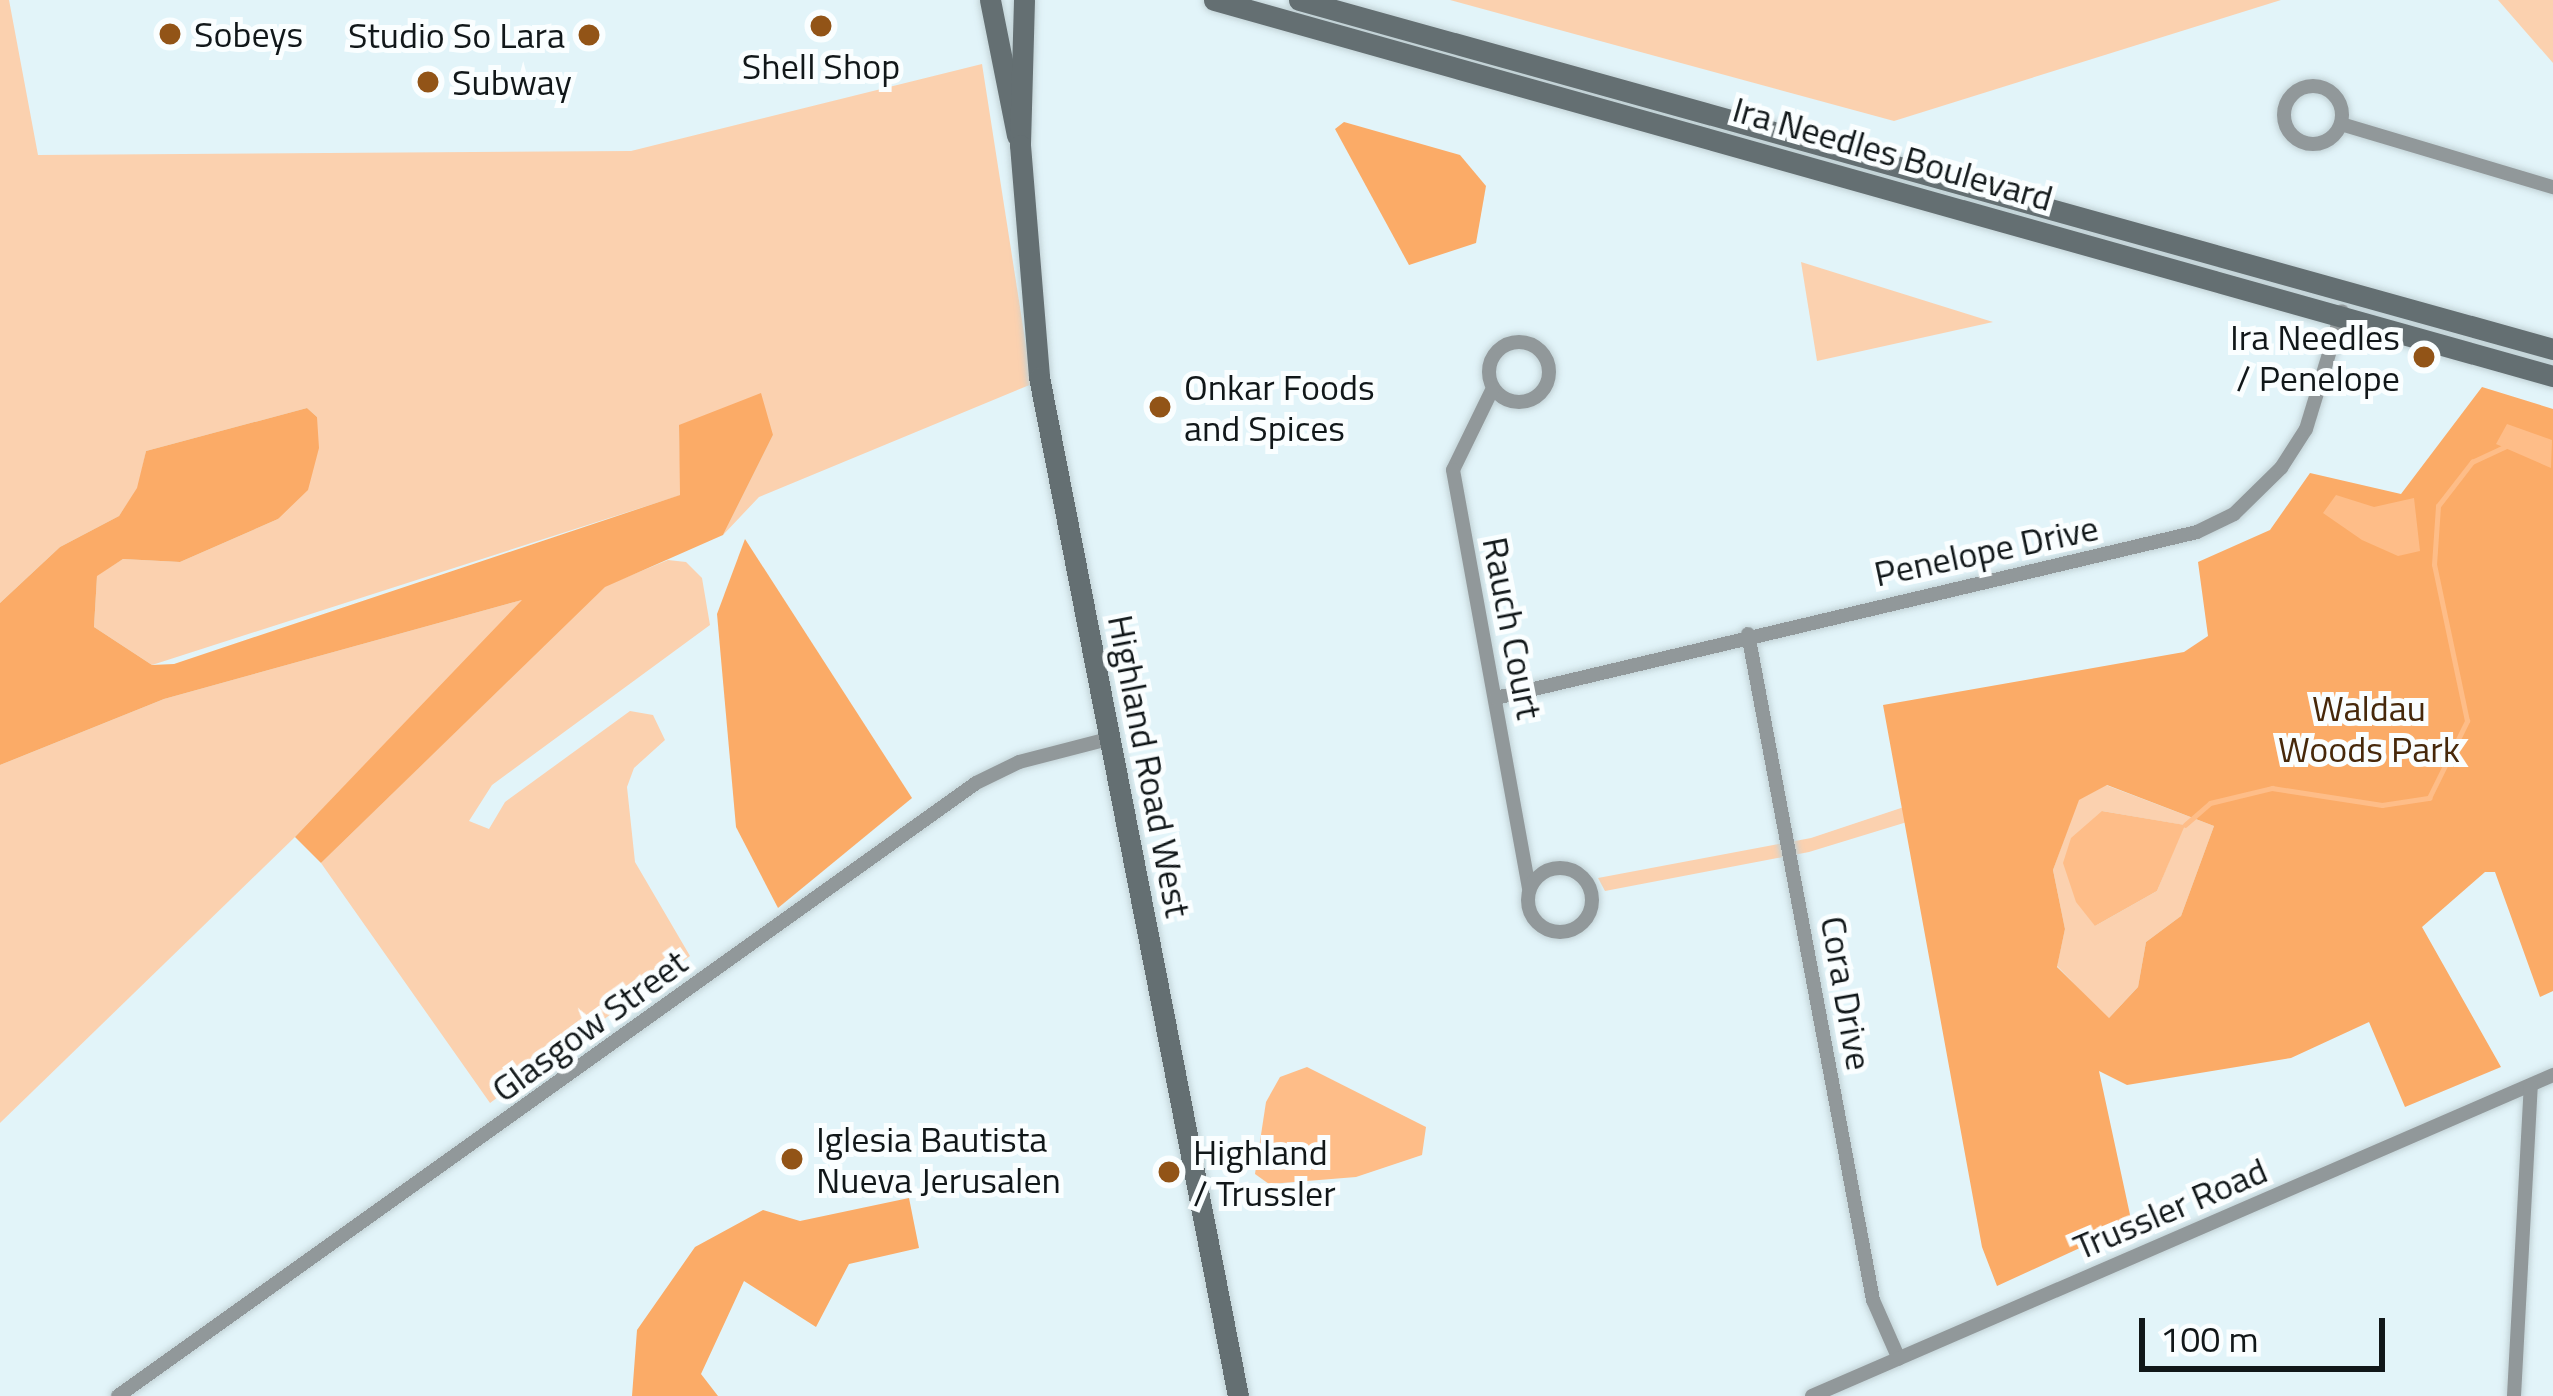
<!DOCTYPE html>
<html>
<head>
<meta charset="utf-8">
<style>
  body { margin:0 }
  #map { position:relative; width:2553px; height:1396px; overflow:hidden; background:#e2f4f9; font-family:"Titillium Web",sans-serif }
  div>[style] { position:absolute }
  .green>* { inset:0; background:#fbd1af }
  .forest>* { inset:0; background:#fbab67 }
  .water>* { inset:0; background:#febd88 }
  .stream>* { height:4.5px; margin:-2.25px; padding:0 2.25px; transform-origin:2.25px; border-radius:2.25px; background:#febd88 }
  .roads { filter:drop-shadow(0 0 3px #c1d1d5) drop-shadow(0 0 3px #c1d1d5) }
  .street>* { height:14px; margin:-7px; padding:0 7px; transform-origin:7px; border-radius:7px; background:#91989a }
  .street>.ring { margin:-7px; padding:0; box-sizing:content-box; background:none; border:14px solid #91989a; border-radius:50% }
  .secondary>* { height:21px; margin:-10.5px; padding:0 10.5px; transform-origin:10.5px; border-radius:10.5px; background:#646f72 }
  .dots>* { width:33px; height:33px; translate:-50% -50%; box-sizing:border-box; border:6px solid #fafeff; border-radius:50% }
  span { translate:-50% -50%; white-space:nowrap; text-align:center; line-height:1.15; -webkit-text-stroke:10px #fafeff; paint-order:stroke }
  .poi-label { font-size:36px; color:#111719 }
  .left { translate:0 -50%; text-align:left }
  .right { translate:-100% -50%; text-align:right }
  .street-label { font-size:36px; color:#111719 }
  .park-label { font-size:36px; color:#47280a }
  .scale { position:absolute; left:2139px; top:1318px; width:246px; height:54px; box-sizing:border-box; border:6px solid #111719; border-top:0; padding-left:15px; font-size:36px; line-height:42px; white-space:nowrap; color:#111719; -webkit-text-stroke:9px #fafeff; paint-order:stroke }
</style>
</head>
<body>
<div id="map">
  <div class="green">
    <div style="clip-path:polygon(0 0,9px 0,38px 155px,631px 151px,982px 64px,1032px 384px,759px 497px,723px 535px,773px 435px,679px 425px,681px 495px,152px 665px,94px 627px,97px 575px,123px 559px,180px 562px,278px 519px,317px 417px,307px 408px,146px 451px,138px 488px,119px 516px,60px 547px,0 603px)"></div>
    <div style="clip-path:polygon(1450px 0,2281px 0,1894px 121px)"></div>
    <div style="clip-path:polygon(2498px 0,2553px 0,2553px 63px)"></div>
    <div style="clip-path:polygon(1801px 262px,1993px 322px,1817px 361px)"></div>
    <div style="clip-path:polygon(668px 560px,686px 562px,702px 578px,710px 625px,492px 785px,469px 821px,489px 829px,505px 802px,630px 711px,653px 715px,665px 740px,634px 768px,627px 787px,635px 862px,690px 956px,490px 1103px,321px 863px,605px 586px)"></div>
    <div style="clip-path:polygon(525px 599px,295px 837px,0 1123px,0 765px,164px 699px)"></div>
    <div style="clip-path:polygon(evenodd,2106px 785px,2214px 826px,2181px 916px,2146px 942px,2138px 987px,2108px 1019px,2057px 966px,2065px 929px,2053px 870px,2078px 800px,2106px 785px,2102px 811px,2184px 825px,2157px 891px,2095px 926px,2102px 811px)"></div>
    <div style="clip-path:polygon(1904px 807px,1907px 822px,1809px 852px,1605px 891px,1598px 878px,1811px 838px)"></div>
  </div>
  <div class="forest">
    <div style="clip-path:polygon(1344px 122px,1460px 155px,1486px 186px,1476px 243px,1409px 265px,1335px 129px)"></div>
    <div style="clip-path:polygon(evenodd,2482px 387px,2553px 409px,2553px 991px,2540px 997px,2495px 872px,2485px 872px,2422px 927px,2501px 1067px,2405px 1107px,2369px 1022px,2291px 1058px,2127px 1085px,2099px 1071px,2132px 1224px,1997px 1286px,1982px 1247px,1883px 705px,2184px 652px,2208px 636px,2198px 562px,2270px 530px,2310px 473px,2401px 494px,2482px 387px,2107px 785px,2214px 826px,2181px 916px,2146px 942px,2138px 987px,2109px 1018px,2057px 967px,2065px 929px,2053px 870px,2079px 800px,2107px 785px)"></div>
    <div style="clip-path:polygon(761px 393px,773px 435px,723px 535px,605px 587px,321px 863px,295px 837px,522px 600px,164px 699px,0 765px,0 603px,60px 547px,119px 516px,137px 488px,146px 451px,307px 408px,317px 417px,319px 448px,308px 490px,278px 519px,180px 562px,123px 559px,97px 576px,94px 627px,152px 665px,174px 664px,680px 495px,679px 425px)"></div>
    <div style="clip-path:polygon(745px 539px,912px 798px,778px 908px,736px 827px,717px 614px)"></div>
    <div style="clip-path:polygon(909px 1198px,919px 1248px,849px 1264px,816px 1327px,744px 1281px,701px 1374px,718px 1396px,632px 1396px,637px 1330px,695px 1247px,763px 1210px,800px 1221px)"></div>
  </div>
  <div class="water">
    <div style="clip-path:polygon(2507px 424px,2552px 440px,2551px 468px,2496px 444px)"></div>
    <div style="clip-path:polygon(2336px 495px,2374px 507px,2414px 498px,2420px 551px,2398px 556px,2362px 540px,2323px 513px)"></div>
    <div style="clip-path:polygon(2102px 811px,2185px 825px,2157px 891px,2095px 926px,2076px 902px,2063px 863px,2071px 838px)"></div>
    <div style="clip-path:polygon(1307px 1067px,1426px 1127px,1422px 1155px,1356px 1177px,1269px 1184px,1255px 1174px,1266px 1102px,1280px 1077px)"></div>
  </div>
  <div class="stream">
    <div style="left:2185px;top:825px;width:33px;rotate:-41deg"></div>
    <div style="left:2210px;top:803px;width:64px;rotate:-13.6deg"></div>
    <div style="left:2272px;top:788px;width:111px;rotate:8.8deg"></div>
    <div style="left:2382px;top:805px;width:48px;rotate:-8.5deg"></div>
    <div style="left:2429px;top:798px;width:86px;rotate:-63.7deg"></div>
    <div style="left:2467px;top:721px;width:159px;rotate:-101.9deg"></div>
    <div style="left:2434px;top:565px;width:59px;rotate:-86.1deg"></div>
    <div style="left:2438px;top:506px;width:56px;rotate:-52.3deg"></div>
    <div style="left:2472px;top:462px;width:38px;rotate:-25deg"></div>
  </div>
  <div class="roads">
    <div class="street">
      <div class="ring" style="left:2284px;top:86px;width:44px;height:44px"></div>
      <div style="left:2341px;top:124px;width:221px;rotate:16.6deg"></div>
      <div class="ring" style="left:1489px;top:342px;width:46px;height:46px"></div>
      <div style="left:1493px;top:388px;width:91px;rotate:116deg"></div>
      <div style="left:1453px;top:470px;width:426px;rotate:79.7deg"></div>
      <div style="left:1748px;top:634px;width:678px;rotate:79.37deg"></div>
      <div style="left:1873px;top:1300px;width:64px;rotate:66.2deg"></div>
      <div style="left:1496px;top:698px;width:720px;rotate:-13.32deg"></div>
      <div style="left:2197px;top:532px;width:41px;rotate:-25.9deg"></div>
      <div style="left:2234px;top:514px;width:66px;rotate:-44.4deg"></div>
      <div style="left:2281px;top:468px;width:46px;rotate:-57.3deg"></div>
      <div style="left:2306px;top:429px;width:123px;rotate:-73deg"></div>
      <div class="ring" style="left:1528px;top:868px;width:50px;height:50px"></div>
      <div style="left:118px;top:1396px;width:1054px;rotate:-35.54deg"></div>
      <div style="left:976px;top:783px;width:48px;rotate:-26deg"></div>
      <div style="left:1019px;top:762px;width:96px;rotate:-14.5deg"></div>
      <div style="left:1812px;top:1396px;width:808px;rotate:-23.42deg"></div>
      <div style="left:2514px;top:1396px;width:311px;rotate:-86.9deg"></div>
    </div>
    <div class="secondary">
      <div style="left:990px;top:0;width:138px;rotate:78.7deg"></div>
      <div style="left:1024px;top:0;width:145px;rotate:91.6deg"></div>
      <div style="left:1020px;top:145px;width:233px;rotate:85.3deg"></div>
      <div style="left:1039px;top:377px;width:1038px;rotate:78.95deg"></div>
      <div style="left:1214px;top:0;width:1391px;rotate:15.69deg"></div>
      <div style="left:1299px;top:0;width:1302px;rotate:15.55deg"></div>
    </div>
  </div>
  <div class="dots">
    <div style="left:821px;top:26px;background:#925417"></div>
    <div style="left:170px;top:34px;background:#925417"></div>
    <div style="left:589px;top:35px;background:#925417"></div>
    <div style="left:428px;top:82px;background:#925417"></div>
    <div style="left:2424px;top:357px;background:#925417"></div>
    <div style="left:1160px;top:407px;background:#925417"></div>
    <div style="left:792px;top:1159px;background:#925417"></div>
    <div style="left:1169px;top:1172px;background:#925417"></div>
  </div>
  <div class="poi-label">
    <span class="left" style="left:194px;top:34px">Sobeys</span>
    <span class="right" style="left:565px;top:35px">Studio So Lara</span>
    <span style="left:821px;top:66px">Shell Shop</span>
    <span class="left" style="left:452px;top:82px">Subway</span>
    <span class="right" style="left:2400px;top:357px">Ira Needles<br>/ Penelope</span>
    <span class="left" style="left:1184px;top:407px">Onkar Foods<br>and Spices</span>
    <span class="left" style="left:816px;top:1159px">Iglesia Bautista<br>Nueva Jerusalen</span>
    <span class="left" style="left:1193px;top:1172px">Highland<br>/ Trussler</span>
  </div>
  <div class="street-label">
    <span style="left:1893px;top:153px;rotate:16deg">Ira Needles Boulevard</span>
    <span style="left:1986px;top:550px;rotate:-12deg">Penelope Drive</span>
    <span style="left:1513px;top:628px;rotate:79deg">Rauch Court</span>
    <span style="left:1150px;top:766px;rotate:79deg">Highland Road West</span>
    <span style="left:1847px;top:993px;rotate:80deg">Cora Drive</span>
    <span style="left:589px;top:1025px;rotate:-36deg">Glasgow Street</span>
    <span style="left:2170px;top:1208px;rotate:-23deg">Trussler Road</span>
  </div>
  <div class="park-label">
    <span style="left:2369px;top:728px">Waldau<br>Woods Park</span>
  </div>
  <div class="scale">100 m</div>
</div>
</body>
</html>
